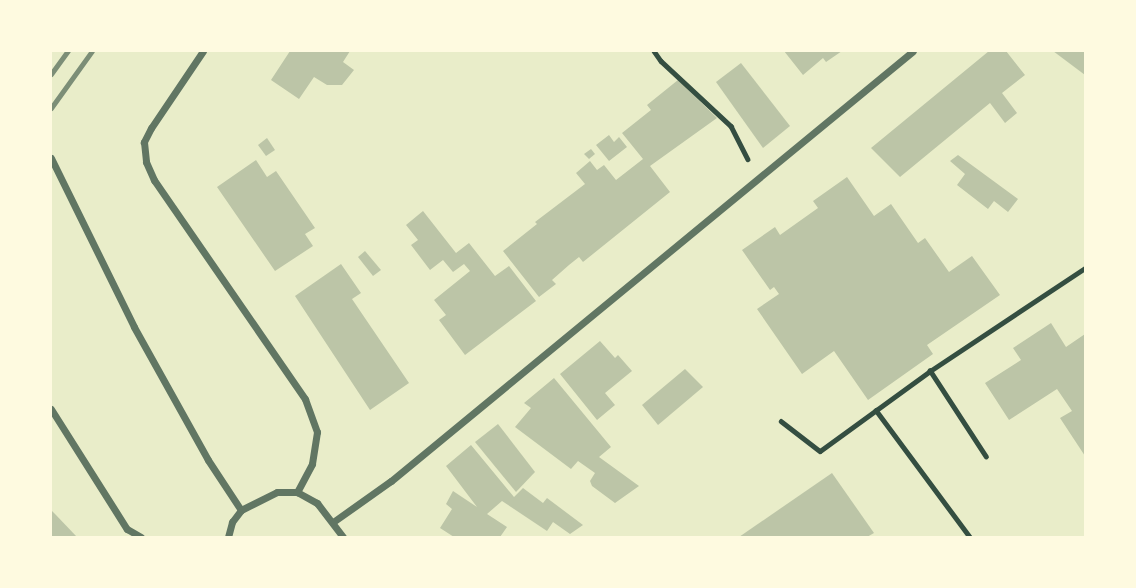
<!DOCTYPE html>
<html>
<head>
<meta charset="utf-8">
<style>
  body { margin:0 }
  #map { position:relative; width:1136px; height:588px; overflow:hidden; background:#e9edc9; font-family:Poppins,sans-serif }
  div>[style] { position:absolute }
  .building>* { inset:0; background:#bcc5a7 }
  .path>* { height:4.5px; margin:-2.25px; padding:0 2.25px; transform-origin:2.25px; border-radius:2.25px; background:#344e41 }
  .minor>* { height:7px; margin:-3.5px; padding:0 3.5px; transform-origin:3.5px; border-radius:3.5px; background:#617663 }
  .rail>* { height:5px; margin:-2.5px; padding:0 2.5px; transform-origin:2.5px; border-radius:2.5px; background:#7c8e77 }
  span { translate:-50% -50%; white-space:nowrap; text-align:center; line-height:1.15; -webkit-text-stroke:5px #fefae0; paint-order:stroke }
  .frame { position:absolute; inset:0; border:52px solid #fefae0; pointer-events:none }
</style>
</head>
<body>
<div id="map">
  <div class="building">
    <div style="clip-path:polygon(290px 51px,350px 51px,343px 62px,354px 70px,342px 85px,327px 85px,314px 77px,299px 99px,271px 80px)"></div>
    <div style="clip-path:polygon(784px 51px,842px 51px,826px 62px,823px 58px,803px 75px)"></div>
    <div style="clip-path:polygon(989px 51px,1006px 51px,1025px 75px,1002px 93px,1017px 113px,1005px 123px,990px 103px,900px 177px,871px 148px)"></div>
    <div style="clip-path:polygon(1053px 51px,1085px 51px,1085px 75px)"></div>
    <div style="clip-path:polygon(741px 63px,790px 126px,763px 148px,716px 82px)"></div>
    <div style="clip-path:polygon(678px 80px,717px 118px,650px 166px,670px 192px,583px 262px,579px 257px,569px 265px,552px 280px,556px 284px,539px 297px,503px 251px,537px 224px,535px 222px,585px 184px,576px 173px,590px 161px,597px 170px,604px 165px,616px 180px,643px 159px,622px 133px,651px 110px,647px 105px)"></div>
    <div style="clip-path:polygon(609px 135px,614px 142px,619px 137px,627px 147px,609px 161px,596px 145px)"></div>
    <div style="clip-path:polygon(267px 138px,275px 150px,266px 156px,258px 145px)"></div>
    <div style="clip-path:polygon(591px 149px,595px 154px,589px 159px,584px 154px)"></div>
    <div style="clip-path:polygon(958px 155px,1018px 199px,1008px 212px,994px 201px,988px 209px,957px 185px,965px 174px,950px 161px)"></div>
    <div style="clip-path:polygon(256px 160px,267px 177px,276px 171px,315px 228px,305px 234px,313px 246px,275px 271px,217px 187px)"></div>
    <div style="clip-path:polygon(847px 177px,874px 216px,891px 204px,918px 243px,925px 238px,949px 272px,972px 256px,1000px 295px,927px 345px,933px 354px,868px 400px,834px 351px,802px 374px,757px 309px,779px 294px,774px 287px,770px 290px,742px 250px,775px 227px,780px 235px,818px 208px,813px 201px)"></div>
    <div style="clip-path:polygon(423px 211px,456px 253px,469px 243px,495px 276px,509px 266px,536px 301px,465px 355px,439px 320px,446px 315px,434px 300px,470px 271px,464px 264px,453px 272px,443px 260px,430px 270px,411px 245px,418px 240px,406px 225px)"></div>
    <div style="clip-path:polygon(365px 251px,381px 270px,373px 276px,358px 257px)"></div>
    <div style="clip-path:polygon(341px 264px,361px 293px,352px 299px,409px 383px,370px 410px,295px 296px)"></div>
    <div style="clip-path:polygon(1051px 323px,1066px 347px,1085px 334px,1085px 456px,1060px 418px,1072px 411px,1057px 389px,1009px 420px,985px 383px,1021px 360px,1013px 348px)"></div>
    <div style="clip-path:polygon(600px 341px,615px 358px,618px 355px,632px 371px,605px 393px,615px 405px,597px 420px,560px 374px)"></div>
    <div style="clip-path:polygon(685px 369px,703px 387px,658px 425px,642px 405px)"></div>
    <div style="clip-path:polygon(554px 378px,611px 447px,599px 457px,639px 486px,615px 503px,592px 486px,590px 481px,595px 473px,578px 461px,571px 469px,515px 427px,531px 408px,524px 403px)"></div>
    <div style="clip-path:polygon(498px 424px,535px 472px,516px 492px,475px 442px)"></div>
    <div style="clip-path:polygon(471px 445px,514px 497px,523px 488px,543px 503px,547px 498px,583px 525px,570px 534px,553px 522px,547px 531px,502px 501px,487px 514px,507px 527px,500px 537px,454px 537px,440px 528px,452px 509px,446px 504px,453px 491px,477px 507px,446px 466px)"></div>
    <div style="clip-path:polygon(832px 473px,874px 533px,867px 537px,739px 537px)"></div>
    <div style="clip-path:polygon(51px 510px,55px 514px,77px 537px,51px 537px)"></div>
  </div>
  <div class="path">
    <div style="left:654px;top:51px;width:12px;rotate:55deg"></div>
    <div style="left:661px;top:61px;width:96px;rotate:42.9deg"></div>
    <div style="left:731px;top:126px;width:37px;rotate:63deg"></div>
    <div style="left:876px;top:410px;width:158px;rotate:53.5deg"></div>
    <div style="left:781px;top:421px;width:49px;rotate:37.6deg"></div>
    <div style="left:820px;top:451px;width:136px;rotate:-36deg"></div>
    <div style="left:986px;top:457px;width:103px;rotate:-123.1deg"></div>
    <div style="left:930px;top:371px;width:186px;rotate:-33.6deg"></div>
  </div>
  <div class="minor">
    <div style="left:203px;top:51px;width:93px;rotate:124deg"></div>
    <div style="left:151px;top:128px;width:16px;rotate:117deg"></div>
    <div style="left:144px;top:142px;width:20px;rotate:84deg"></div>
    <div style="left:146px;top:162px;width:20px;rotate:66deg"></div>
    <div style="left:154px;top:180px;width:266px;rotate:55.4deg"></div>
    <div style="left:305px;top:399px;width:35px;rotate:70deg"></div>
    <div style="left:317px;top:432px;width:32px;rotate:99deg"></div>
    <div style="left:312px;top:464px;width:32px;rotate:118deg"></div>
    <div style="left:51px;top:158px;width:188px;rotate:63.8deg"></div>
    <div style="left:134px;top:327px;width:152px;rotate:60.9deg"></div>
    <div style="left:208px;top:460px;width:60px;rotate:56.6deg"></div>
    <div style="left:51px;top:409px;width:142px;rotate:57.7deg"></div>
    <div style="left:127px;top:529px;width:16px;rotate:30deg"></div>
    <div style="left:333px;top:522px;width:71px;rotate:-35.3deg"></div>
    <div style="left:391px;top:481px;width:676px;rotate:-39.48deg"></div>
    <div style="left:228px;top:537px;width:16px;rotate:-75deg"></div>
    <div style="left:232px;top:522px;width:15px;rotate:-53deg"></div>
    <div style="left:241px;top:510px;width:40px;rotate:-26.6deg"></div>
    <div style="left:277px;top:492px;width:20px"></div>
    <div style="left:297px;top:492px;width:23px;rotate:29deg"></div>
    <div style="left:317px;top:503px;width:43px;rotate:52.6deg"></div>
  </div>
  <div class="rail">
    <div style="left:51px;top:74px;width:29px;rotate:-54deg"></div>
    <div style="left:51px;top:108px;width:70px;rotate:-54.3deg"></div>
  </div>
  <div class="frame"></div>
</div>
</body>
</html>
